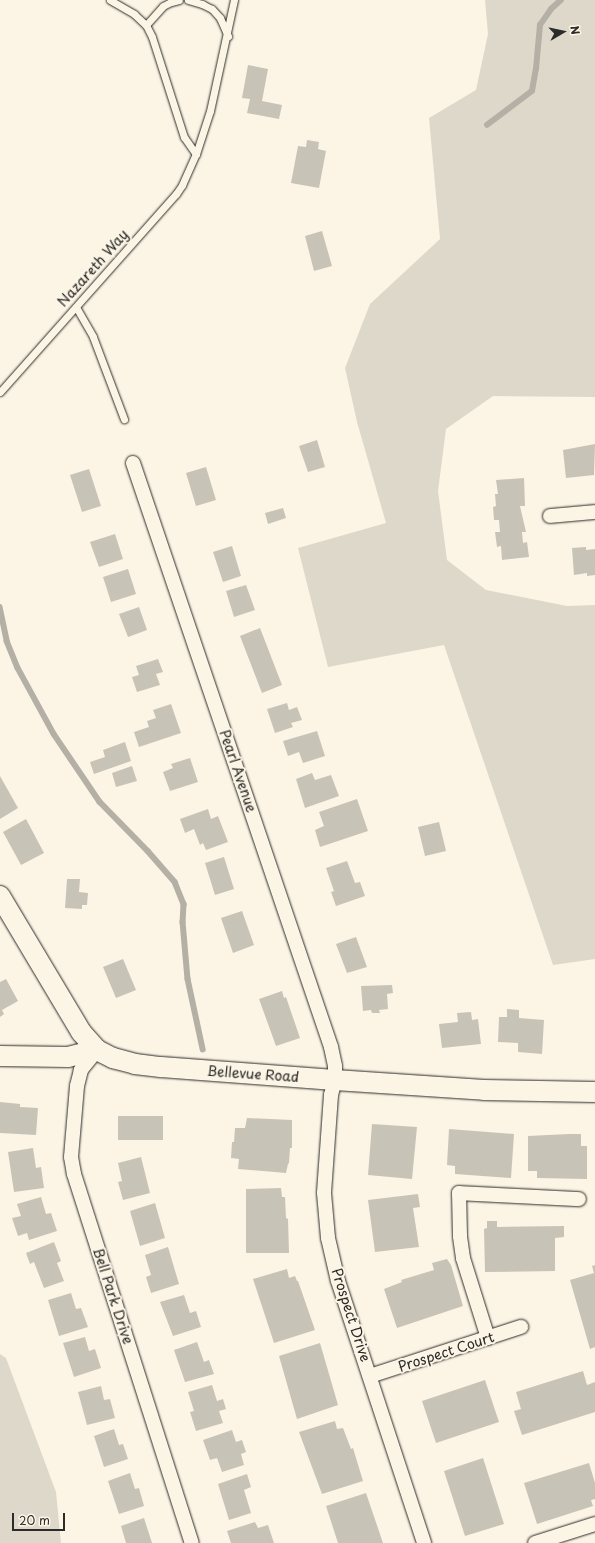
<!DOCTYPE html>
<html>
<head>
<meta charset="utf-8">
<style>
  body { margin:0 }
  #map { position:relative; width:595px; height:1543px; overflow:hidden; background:#fcf5e5; font-family:"Playpen Sans",sans-serif }
  div>[style] { position:absolute }
  .green>* { inset:0; background:#ded8ca }
  .stream>* { height:5.5px; margin:-2.75px; padding:0 2.75px; transform-origin:2.75px; border-radius:2.75px; background:#b4b0a5 }
  .building>* { inset:0; background:#c8c3b7 }
  .roads { filter:drop-shadow(0 0 1px #2b2b2b) drop-shadow(0 0 1px #2b2b2b) }
  .lane>* { height:7px; margin:-3.5px; padding:0 3.5px; transform-origin:3.5px; border-radius:3.5px; background:#fcf5e5 }
  .street>* { height:14px; margin:-7px; padding:0 7px; transform-origin:7px; border-radius:7px; background:#fcf5e5 }
  .secondary>* { height:20px; margin:-10px; padding:0 10px; transform-origin:10px; border-radius:10px; background:#fcf5e5 }
  span { translate:-50% -50%; white-space:nowrap; text-align:center; line-height:1.15; -webkit-text-stroke:4px #fcf5e5; paint-order:stroke }
  .street-label { font-size:14px; color:#2b2b2b }
  .north { position:absolute; left:543px; top:12px; width:40px; height:40px; -webkit-text-stroke:3px #fcf5e5; paint-order:stroke; rotate:81deg; font-size:11px; font-weight:700; line-height:16px; text-align:center; color:#2b2b2b }
  .north::after { content:''; display:block; margin:auto; width:14px; height:18px; background:#2b2b2b; clip-path:polygon(50% 0,100% 100%,50% 72%,0 100%) }
  .scale { position:absolute; left:12px; top:1513px; width:53px; height:18px; box-sizing:border-box; border:2px solid #2b2b2b; border-top:0; padding-left:5px; font-size:12px; line-height:14px; white-space:nowrap; color:#2b2b2b; -webkit-text-stroke:3px #fcf5e5; paint-order:stroke }
</style>
</head>
<body>
<div id="map">
  <div class="green">
    <div style="clip-path:polygon(485px 0,595px 0,595px 397px,493px 396px,446px 429px,438px 491px,447px 560px,486px 590px,567px 606px,595px 605px,595px 959px,553px 965px,444px 645px,328px 667px,298px 548px,386px 523px,357px 422px,345px 368px,370px 304px,440px 239px,429px 118px,476px 90px,488px 34px)"></div>
    <div style="clip-path:polygon(0 1354px,6px 1358px,56px 1492px,61px 1543px,0 1543px)"></div>
  </div>
  <div class="stream">
    <div style="left:487px;top:125px;width:56px;rotate:-37.1deg"></div>
    <div style="left:532px;top:91px;width:22px;rotate:-80deg"></div>
    <div style="left:536px;top:69px;width:44px;rotate:-84.8deg"></div>
    <div style="left:540px;top:25px;width:19px;rotate:-55deg"></div>
    <div style="left:551px;top:9px;width:13px;rotate:-42deg"></div>
    <div style="left:0;top:607px;width:35px;rotate:78deg"></div>
    <div style="left:7px;top:641px;width:29px;rotate:68deg"></div>
    <div style="left:18px;top:668px;width:75px;rotate:61.4deg"></div>
    <div style="left:54px;top:734px;width:82px;rotate:55.9deg"></div>
    <div style="left:100px;top:802px;width:69px;rotate:45.6deg"></div>
    <div style="left:148px;top:851px;width:41px;rotate:48.9deg"></div>
    <div style="left:175px;top:882px;width:24px;rotate:68deg"></div>
    <div style="left:184px;top:904px;width:18px;rotate:93deg"></div>
    <div style="left:183px;top:922px;width:57px;rotate:85deg"></div>
    <div style="left:188px;top:979px;width:72px;rotate:77.9deg"></div>
  </div>
  <div class="building">
    <div style="clip-path:polygon(248px 65px,268px 69px,262px 101px,282px 105px,279px 119px,247px 113px,250px 99px,242px 98px)"></div>
    <div style="clip-path:polygon(307px 140px,319px 142px,318px 149px,326px 151px,319px 188px,291px 183px,298px 146px,306px 147px)"></div>
    <div style="clip-path:polygon(322px 231px,332px 266px,314px 271px,305px 236px)"></div>
    <div style="clip-path:polygon(317px 440px,325px 467px,308px 472px,299px 446px)"></div>
    <div style="clip-path:polygon(595px 444px,594px 475px,566px 478px,563px 450px)"></div>
    <div style="clip-path:polygon(206px 467px,216px 500px,196px 506px,186px 473px)"></div>
    <div style="clip-path:polygon(89px 469px,101px 506px,82px 512px,70px 475px)"></div>
    <div style="clip-path:polygon(524px 478px,525px 506px,520px 506px,526px 532px,522px 532px,523px 543px,527px 542px,529px 557px,502px 560px,501px 546px,497px 547px,495px 532px,500px 532px,499px 520px,494px 520px,493px 507px,496px 506px,495px 494px,498px 494px,496px 480px)"></div>
    <div style="clip-path:polygon(283px 508px,286px 518px,268px 524px,265px 513px)"></div>
    <div style="clip-path:polygon(115px 534px,123px 559px,99px 567px,90px 542px)"></div>
    <div style="clip-path:polygon(232px 546px,241px 576px,223px 582px,213px 552px)"></div>
    <div style="clip-path:polygon(586px 547px,586px 550px,595px 549px,595px 575px,587px 576px,587px 573px,574px 575px,572px 548px)"></div>
    <div style="clip-path:polygon(128px 569px,136px 594px,111px 602px,103px 577px)"></div>
    <div style="clip-path:polygon(246px 585px,255px 610px,234px 617px,226px 591px)"></div>
    <div style="clip-path:polygon(139px 607px,147px 630px,128px 637px,119px 614px)"></div>
    <div style="clip-path:polygon(260px 628px,282px 685px,262px 693px,240px 636px)"></div>
    <div style="clip-path:polygon(158px 659px,163px 672px,156px 674px,160px 685px,137px 692px,132px 677px,139px 675px,136px 666px)"></div>
    <div style="clip-path:polygon(287px 703px,289px 710px,297px 707px,302px 720px,291px 723px,293px 727px,275px 733px,267px 709px)"></div>
    <div style="clip-path:polygon(171px 704px,181px 733px,139px 747px,134px 732px,149px 727px,147px 721px,156px 718px,153px 710px)"></div>
    <div style="clip-path:polygon(317px 731px,325px 756px,303px 763px,299px 752px,288px 756px,283px 741px)"></div>
    <div style="clip-path:polygon(125px 742px,131px 761px,94px 774px,90px 762px,105px 757px,103px 750px)"></div>
    <div style="clip-path:polygon(190px 758px,198px 782px,170px 791px,163px 772px,173px 768px,171px 764px)"></div>
    <div style="clip-path:polygon(132px 766px,137px 781px,116px 787px,112px 773px)"></div>
    <div style="clip-path:polygon(312px 773px,315px 780px,331px 775px,339px 796px,305px 808px,296px 779px)"></div>
    <div style="clip-path:polygon(0 776px,18px 808px,0 819px)"></div>
    <div style="clip-path:polygon(357px 799px,368px 831px,320px 847px,315px 830px,324px 826px,319px 812px)"></div>
    <div style="clip-path:polygon(208px 809px,211px 819px,218px 816px,228px 842px,206px 850px,203px 843px,200px 845px,194px 829px,185px 833px,180px 819px)"></div>
    <div style="clip-path:polygon(26px 819px,44px 853px,21px 865px,3px 832px)"></div>
    <div style="clip-path:polygon(439px 822px,446px 851px,425px 856px,418px 827px)"></div>
    <div style="clip-path:polygon(224px 857px,234px 889px,215px 895px,205px 863px)"></div>
    <div style="clip-path:polygon(347px 861px,355px 883px,360px 882px,365px 896px,336px 906px,331px 892px,334px 891px,326px 868px)"></div>
    <div style="clip-path:polygon(67px 879px,80px 879px,79px 892px,88px 893px,87px 905px,82px 905px,82px 909px,65px 908px)"></div>
    <div style="clip-path:polygon(242px 911px,254px 945px,233px 953px,221px 918px)"></div>
    <div style="clip-path:polygon(356px 937px,367px 967px,347px 973px,336px 944px)"></div>
    <div style="clip-path:polygon(123px 959px,136px 990px,116px 998px,103px 967px)"></div>
    <div style="clip-path:polygon(6px 979px,18px 1001px,2px 1010px,4px 1014px,0 1017px,0 982px)"></div>
    <div style="clip-path:polygon(392px 985px,393px 993px,387px 994px,388px 1009px,379px 1010px,380px 1013px,372px 1013px,371px 1010px,363px 1011px,361px 986px)"></div>
    <div style="clip-path:polygon(282px 991px,284px 998px,286px 997px,300px 1038px,276px 1046px,259px 999px)"></div>
    <div style="clip-path:polygon(507px 1009px,519px 1010px,519px 1018px,544px 1020px,542px 1054px,518px 1052px,518px 1043px,498px 1042px,499px 1017px,507px 1017px)"></div>
    <div style="clip-path:polygon(471px 1012px,472px 1020px,478px 1019px,481px 1044px,442px 1048px,439px 1024px,458px 1022px,457px 1013px)"></div>
    <div style="clip-path:polygon(0 1102px,20px 1104px,20px 1107px,38px 1108px,36px 1135px,0 1133px)"></div>
    <div style="clip-path:polygon(118px 1116px,163px 1116px,163px 1140px,118px 1140px)"></div>
    <div style="clip-path:polygon(247px 1118px,292px 1120px,292px 1148px,290px 1148px,289px 1163px,288px 1164px,286px 1173px,238px 1169px,239px 1159px,231px 1158px,232px 1142px,234px 1142px,235px 1128px,245px 1128px)"></div>
    <div style="clip-path:polygon(372px 1124px,417px 1127px,412px 1179px,368px 1175px)"></div>
    <div style="clip-path:polygon(449px 1129px,514px 1134px,511px 1178px,455px 1174px,455px 1166px,447px 1165px)"></div>
    <div style="clip-path:polygon(569px 1134px,581px 1134px,581px 1146px,587px 1146px,587px 1179px,537px 1178px,537px 1171px,528px 1171px,528px 1136px)"></div>
    <div style="clip-path:polygon(33px 1148px,36px 1168px,41px 1167px,44px 1188px,14px 1192px,8px 1152px)"></div>
    <div style="clip-path:polygon(141px 1157px,150px 1193px,123px 1200px,118px 1182px,122px 1181px,118px 1163px)"></div>
    <div style="clip-path:polygon(281px 1188px,282px 1197px,285px 1197px,286px 1218px,288px 1219px,289px 1253px,246px 1253px,246px 1189px)"></div>
    <div style="clip-path:polygon(418px 1194px,420px 1207px,413px 1208px,419px 1247px,375px 1252px,368px 1200px)"></div>
    <div style="clip-path:polygon(41px 1197px,46px 1214px,51px 1213px,57px 1231px,29px 1240px,27px 1233px,18px 1236px,12px 1218px,21px 1216px,17px 1204px)"></div>
    <div style="clip-path:polygon(155px 1203px,165px 1238px,140px 1246px,130px 1211px)"></div>
    <div style="clip-path:polygon(487px 1221px,497px 1221px,497px 1227px,564px 1226px,564px 1237px,555px 1238px,555px 1271px,485px 1272px,484px 1229px,487px 1228px)"></div>
    <div style="clip-path:polygon(54px 1242px,61px 1261px,57px 1263px,64px 1281px,44px 1288px,34px 1262px,30px 1264px,26px 1253px)"></div>
    <div style="clip-path:polygon(168px 1247px,179px 1284px,151px 1293px,146px 1277px,151px 1275px,145px 1255px)"></div>
    <div style="clip-path:polygon(447px 1259px,451px 1265px,463px 1306px,397px 1328px,384px 1289px,402px 1282px,401px 1280px,434px 1270px,432px 1263px)"></div>
    <div style="clip-path:polygon(595px 1265px,595px 1347px,590px 1349px,570px 1280px,594px 1273px,592px 1266px)"></div>
    <div style="clip-path:polygon(287px 1269px,289px 1278px,295px 1276px,297px 1281px,298px 1281px,315px 1330px,274px 1343px,253px 1279px)"></div>
    <div style="clip-path:polygon(71px 1293px,76px 1309px,81px 1308px,88px 1327px,59px 1336px,48px 1300px)"></div>
    <div style="clip-path:polygon(184px 1295px,190px 1313px,196px 1311px,201px 1327px,173px 1336px,160px 1302px)"></div>
    <div style="clip-path:polygon(85px 1337px,89px 1351px,95px 1349px,101px 1368px,74px 1377px,63px 1343px)"></div>
    <div style="clip-path:polygon(197px 1342px,204px 1362px,209px 1360px,214px 1374px,185px 1382px,174px 1350px)"></div>
    <div style="clip-path:polygon(320px 1343px,338px 1405px,297px 1419px,279px 1356px)"></div>
    <div style="clip-path:polygon(583px 1371px,587px 1385px,595px 1382px,595px 1412px,522px 1435px,514px 1411px,521px 1409px,516px 1392px)"></div>
    <div style="clip-path:polygon(485px 1380px,499px 1422px,436px 1443px,422px 1401px)"></div>
    <div style="clip-path:polygon(212px 1385px,217px 1401px,223px 1399px,226px 1409px,219px 1411px,223px 1423px,196px 1431px,190px 1412px,194px 1411px,188px 1392px)"></div>
    <div style="clip-path:polygon(101px 1386px,104px 1400px,110px 1399px,115px 1418px,87px 1425px,78px 1392px)"></div>
    <div style="clip-path:polygon(335px 1421px,337px 1429px,343px 1428px,351px 1449px,353px 1448px,363px 1481px,322px 1494px,299px 1432px)"></div>
    <div style="clip-path:polygon(114px 1429px,119px 1445px,123px 1444px,128px 1459px,104px 1467px,94px 1436px)"></div>
    <div style="clip-path:polygon(232px 1430px,236px 1442px,242px 1440px,246px 1452px,241px 1454px,244px 1465px,222px 1472px,217px 1458px,210px 1460px,203px 1440px)"></div>
    <div style="clip-path:polygon(483px 1458px,504px 1524px,465px 1536px,444px 1471px)"></div>
    <div style="clip-path:polygon(589px 1463px,595px 1483px,595px 1499px,591px 1500px,593px 1506px,537px 1524px,524px 1483px)"></div>
    <div style="clip-path:polygon(130px 1473px,135px 1489px,139px 1488px,144px 1506px,119px 1514px,108px 1481px)"></div>
    <div style="clip-path:polygon(247px 1474px,251px 1487px,244px 1490px,251px 1513px,229px 1520px,218px 1484px)"></div>
    <div style="clip-path:polygon(366px 1493px,383px 1543px,338px 1543px,326px 1506px)"></div>
    <div style="clip-path:polygon(144px 1518px,152px 1543px,126px 1543px,121px 1526px)"></div>
    <div style="clip-path:polygon(255px 1522px,258px 1528px,268px 1525px,274px 1543px,231px 1543px,227px 1531px)"></div>
  </div>
  <div class="roads">
    <div class="lane">
      <div style="left:110px;top:0;width:28px;rotate:30deg"></div>
      <div style="left:134px;top:14px;width:16px;rotate:43deg"></div>
      <div style="left:146px;top:25px;width:13px;rotate:63deg"></div>
      <div style="left:152px;top:37px;width:105px;rotate:72.3deg"></div>
      <div style="left:184px;top:137px;width:21px;rotate:55deg"></div>
      <div style="left:188px;top:0;width:15px;rotate:16deg"></div>
      <div style="left:202px;top:4px;width:11px;rotate:27deg"></div>
      <div style="left:212px;top:9px;width:12px;rotate:48deg"></div>
      <div style="left:220px;top:18px;width:20px;rotate:66deg"></div>
      <div style="left:146px;top:25px;width:25px;rotate:-48deg"></div>
      <div style="left:163px;top:6px;width:9px;rotate:-27deg"></div>
      <div style="left:171px;top:2px;width:8px;rotate:-14deg"></div>
      <div style="left:76px;top:307px;width:34px;rotate:60deg"></div>
      <div style="left:93px;top:337px;width:88px;rotate:69.3deg"></div>
      <div style="left:0;top:392px;width:265px;rotate:-48.4deg"></div>
      <div style="left:176px;top:194px;width:11px;rotate:-56deg"></div>
      <div style="left:182px;top:185px;width:34px;rotate:-66deg"></div>
      <div style="left:196px;top:154px;width:45px;rotate:-72deg"></div>
      <div style="left:210px;top:111px;width:114px;rotate:-77.8deg"></div>
    </div>
    <div class="street">
      <div style="left:133px;top:463px;width:617px;rotate:71.27deg"></div>
      <div style="left:331px;top:1047px;width:19px;rotate:78deg"></div>
      <div style="left:335px;top:1066px;width:14px;rotate:90deg"></div>
      <div style="left:335px;top:1080px;width:16px;rotate:105deg"></div>
      <div style="left:331px;top:1095px;width:98px;rotate:94.1deg"></div>
      <div style="left:324px;top:1193px;width:45px;rotate:84.9deg"></div>
      <div style="left:328px;top:1238px;width:44px;rotate:76.9deg"></div>
      <div style="left:338px;top:1281px;width:276px;rotate:71.8deg"></div>
      <div style="left:550px;top:516px;width:45px;rotate:-5.1deg"></div>
      <div style="left:97px;top:1050px;width:26px;rotate:129deg"></div>
      <div style="left:81px;top:1070px;width:16px;rotate:104deg"></div>
      <div style="left:77px;top:1086px;width:71px;rotate:94.8deg"></div>
      <div style="left:71px;top:1157px;width:17px;rotate:80deg"></div>
      <div style="left:74px;top:1174px;width:387px;rotate:72.3deg"></div>
      <div style="left:488px;top:1338px;width:84px;rotate:-107.4deg"></div>
      <div style="left:463px;top:1258px;width:22px;rotate:-98deg"></div>
      <div style="left:460px;top:1236px;width:43px;rotate:-91.3deg"></div>
      <div style="left:459px;top:1193px;width:120px;rotate:2.9deg"></div>
      <div style="left:370px;top:1376px;width:159px;rotate:-18deg"></div>
      <div style="left:535px;top:1543px;width:63px;rotate:-17.6deg"></div>
    </div>
    <div class="secondary">
      <div style="left:0;top:896px;width:158px;rotate:59.2deg"></div>
      <div style="left:81px;top:1032px;width:24px;rotate:48deg"></div>
      <div style="left:97px;top:1050px;width:18px;rotate:27deg"></div>
      <div style="left:113px;top:1058px;width:23px;rotate:15deg"></div>
      <div style="left:135px;top:1064px;width:26px;rotate:7deg"></div>
      <div style="left:161px;top:1067px;width:174px;rotate:4.3deg"></div>
      <div style="left:335px;top:1080px;width:149px;rotate:3.8deg"></div>
      <div style="left:484px;top:1090px;width:111px;rotate:1deg"></div>
      <div style="left:0;top:1056px;width:68px;rotate:0.8deg"></div>
      <div style="left:68px;top:1057px;width:30px;rotate:-14deg"></div>
    </div>
  </div>
  <div class="street-label">
    <span style="left:93px;top:268px;rotate:-48deg">Nazareth Way</span>
    <span style="left:238px;top:771px;rotate:71deg">Pearl Avenue</span>
    <span style="left:253px;top:1074px;rotate:4deg">Bellevue Road</span>
    <span style="left:113px;top:1296px;rotate:72deg">Bell Park Drive</span>
    <span style="left:351px;top:1315px;rotate:72deg">Prospect Drive</span>
    <span style="left:446px;top:1352px;rotate:-18deg">Prospect Court</span>
  </div>
  <div class="north">N</div>
  <div class="scale">20 m</div>
</div>
</body>
</html>
